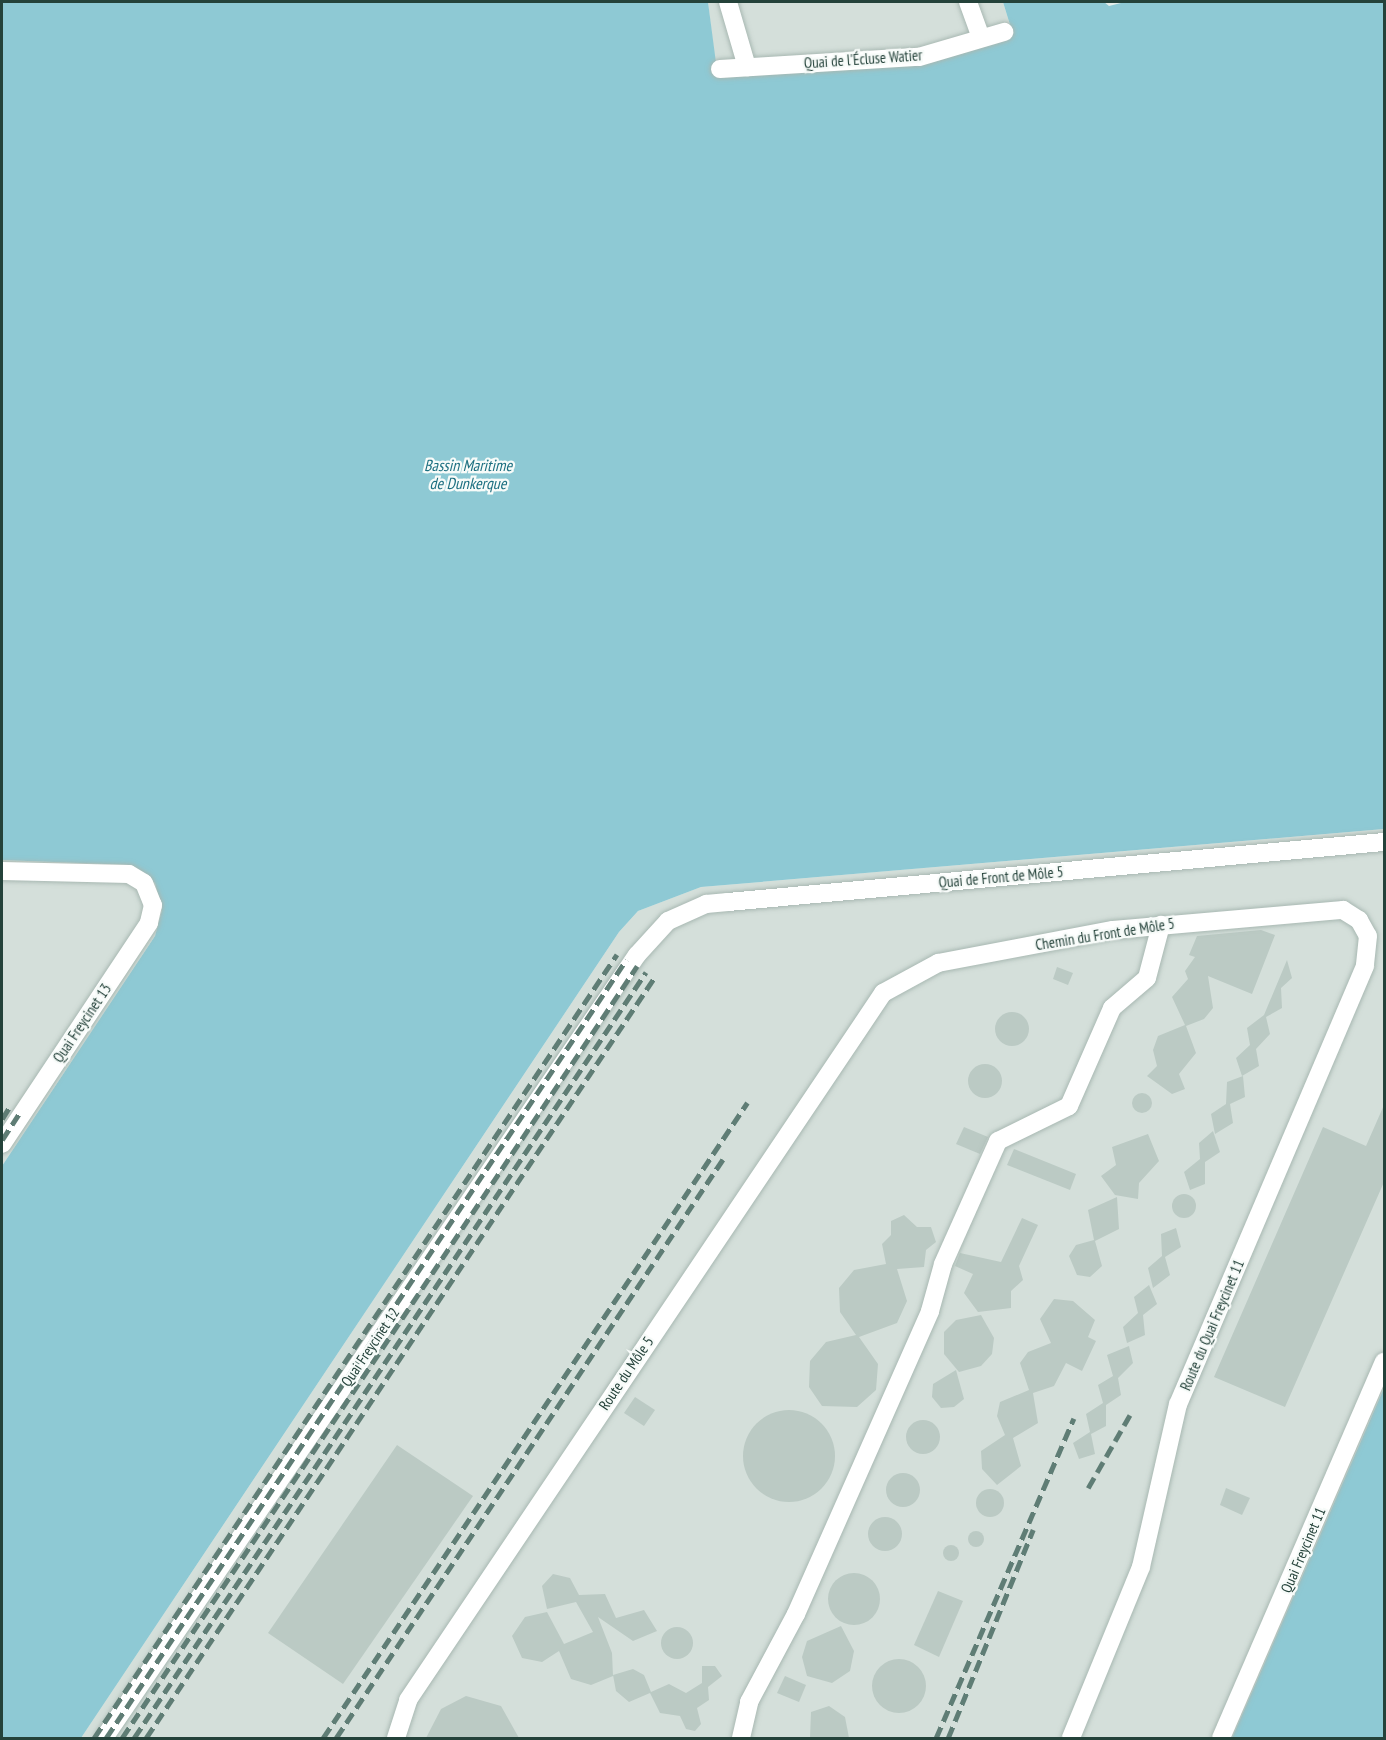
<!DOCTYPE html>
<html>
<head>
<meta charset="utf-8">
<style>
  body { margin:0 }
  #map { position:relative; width:1386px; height:1740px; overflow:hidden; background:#e6efeb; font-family:"PT Sans Narrow",sans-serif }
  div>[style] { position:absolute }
  .built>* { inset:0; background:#d4dfda }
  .water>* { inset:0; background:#8ec9d4 }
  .building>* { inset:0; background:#bbcac4 }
  .round { border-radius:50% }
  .roads { filter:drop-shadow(0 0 2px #a8b8b2) drop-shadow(0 0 2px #a8b8b2) }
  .minor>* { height:18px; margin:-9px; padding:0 9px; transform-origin:9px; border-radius:9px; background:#fff }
  .rail>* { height:4.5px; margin-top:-2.25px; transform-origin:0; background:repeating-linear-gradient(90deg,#5f7d75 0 12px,transparent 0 18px) }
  span { translate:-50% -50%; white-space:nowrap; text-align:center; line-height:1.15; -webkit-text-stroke:4.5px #f7fbf9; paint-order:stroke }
  .street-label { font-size:15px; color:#24423a }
  .water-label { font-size:16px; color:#1c6f80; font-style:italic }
  .frame { position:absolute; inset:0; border:3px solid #24423a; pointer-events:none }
</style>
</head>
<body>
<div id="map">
  <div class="built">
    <div style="clip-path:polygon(708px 2px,1003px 2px,1011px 28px,922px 63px,717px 78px)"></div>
    <div style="clip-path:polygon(1384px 829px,1384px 1388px,1232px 1738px,81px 1738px,619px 932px,638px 911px,701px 887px)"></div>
    <div style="clip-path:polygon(2px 860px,131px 865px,155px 883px,162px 910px,155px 936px,2px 1166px)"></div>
  </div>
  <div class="water">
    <div style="clip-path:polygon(2px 2px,708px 2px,718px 78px,922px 63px,1011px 28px,1003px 2px,1104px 2px,1109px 6px,1125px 2px,1384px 2px,1384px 829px,701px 887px,638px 911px,619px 932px,81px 1738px,2px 1738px,2px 1166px,155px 936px,162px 910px,155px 883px,131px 865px,2px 860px)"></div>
    <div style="clip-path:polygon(1384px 1388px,1384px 1738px,1232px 1738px)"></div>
  </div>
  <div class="building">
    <div style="clip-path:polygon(1261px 930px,1275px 935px,1252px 994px,1208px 976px,1213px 1008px,1204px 1019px,1186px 1026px,1196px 1053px,1179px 1074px,1185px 1089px,1172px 1094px,1147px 1076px,1157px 1066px,1153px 1050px,1158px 1036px,1185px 1025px,1172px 997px,1188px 979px,1185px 971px,1195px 957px,1189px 955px,1197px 936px)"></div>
    <div style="clip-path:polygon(1287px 960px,1292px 978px,1281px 988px,1282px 1008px,1266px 1017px,1270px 1034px,1256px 1049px,1259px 1066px,1242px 1076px,1236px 1058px,1250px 1045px,1247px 1028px,1264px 1015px)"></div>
    <div style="clip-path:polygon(1057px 967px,1073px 973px,1068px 985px,1053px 979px)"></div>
    <div class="round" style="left:995px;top:1012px;width:34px;height:34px"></div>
    <div class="round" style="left:968px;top:1064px;width:34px;height:34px"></div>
    <div style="clip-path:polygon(1243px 1076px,1245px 1097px,1230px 1104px,1233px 1123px,1215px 1134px,1211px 1114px,1226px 1104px,1227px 1082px)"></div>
    <div class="round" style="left:1132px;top:1093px;width:20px;height:20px"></div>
    <div style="clip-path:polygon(1384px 1105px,1384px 1182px,1285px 1407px,1214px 1377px,1323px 1127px,1366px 1146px)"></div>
    <div style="clip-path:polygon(964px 1127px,988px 1137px,980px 1154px,956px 1144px)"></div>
    <div style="clip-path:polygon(1213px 1131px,1220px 1152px,1205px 1162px,1205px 1184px,1190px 1190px,1184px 1172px,1200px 1159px,1199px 1143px)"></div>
    <div style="clip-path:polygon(1148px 1134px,1159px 1161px,1139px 1183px,1138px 1199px,1115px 1195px,1101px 1176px,1116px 1165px,1112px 1147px)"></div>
    <div style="clip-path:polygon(1014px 1149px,1076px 1174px,1070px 1190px,1007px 1165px)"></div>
    <div class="round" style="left:1172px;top:1194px;width:24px;height:24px"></div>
    <div style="clip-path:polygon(1117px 1197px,1119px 1229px,1095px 1241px,1102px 1266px,1090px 1277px,1077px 1275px,1069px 1256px,1076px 1245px,1094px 1240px,1088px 1210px)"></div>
    <div style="clip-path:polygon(904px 1215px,917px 1227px,931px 1227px,936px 1242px,926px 1250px,924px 1267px,897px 1269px,907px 1301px,897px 1323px,859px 1337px,878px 1364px,876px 1390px,857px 1407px,822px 1406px,809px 1387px,810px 1361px,826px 1342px,856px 1335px,840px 1312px,839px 1288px,854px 1270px,886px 1264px,882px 1244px,891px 1235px,891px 1221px)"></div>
    <div style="clip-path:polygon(1022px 1218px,1038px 1225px,1019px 1266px,1023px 1280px,1011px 1291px,1011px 1308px,978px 1312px,964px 1293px,973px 1274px,955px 1266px,960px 1253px,1001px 1262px)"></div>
    <div style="clip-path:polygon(1176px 1228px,1181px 1247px,1165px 1257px,1170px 1275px,1153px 1288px,1148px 1268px,1162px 1256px,1161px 1234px)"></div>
    <div style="clip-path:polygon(1149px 1285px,1157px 1304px,1143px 1315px,1145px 1335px,1127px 1343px,1123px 1327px,1138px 1313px,1134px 1297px)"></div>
    <div style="clip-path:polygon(1054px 1299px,1073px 1301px,1095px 1320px,1088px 1337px,1096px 1341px,1082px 1371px,1066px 1363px,1054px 1386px,1033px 1393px,1038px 1423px,1013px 1438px,1021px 1466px,997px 1485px,982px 1469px,981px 1451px,1005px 1435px,997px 1416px,1000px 1402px,1029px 1390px,1020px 1363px,1028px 1352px,1051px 1343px,1040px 1319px)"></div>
    <div style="clip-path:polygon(981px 1315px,994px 1338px,992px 1354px,981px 1366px,959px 1372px,944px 1354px,944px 1332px,956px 1320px)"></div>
    <div style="clip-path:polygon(1129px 1346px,1133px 1363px,1118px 1378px,1121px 1395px,1106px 1405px,1106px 1426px,1091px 1434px,1095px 1454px,1079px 1459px,1073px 1443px,1090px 1432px,1086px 1414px,1103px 1403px,1098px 1385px,1113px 1376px,1107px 1355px)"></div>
    <div style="clip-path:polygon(956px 1370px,964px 1399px,954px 1407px,941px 1408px,932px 1397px,933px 1384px)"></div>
    <div style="clip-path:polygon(635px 1397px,655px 1410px,644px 1426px,624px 1413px)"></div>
    <div class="round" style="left:743px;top:1410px;width:92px;height:92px"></div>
    <div class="round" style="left:906px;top:1420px;width:34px;height:34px"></div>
    <div style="clip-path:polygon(397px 1445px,473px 1496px,343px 1684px,268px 1633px)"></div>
    <div class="round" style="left:886px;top:1473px;width:34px;height:34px"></div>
    <div style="clip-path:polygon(1226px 1488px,1250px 1498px,1242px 1515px,1220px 1505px)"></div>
    <div class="round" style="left:976px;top:1489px;width:28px;height:28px"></div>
    <div class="round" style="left:868px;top:1517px;width:34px;height:34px"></div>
    <div class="round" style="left:968px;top:1531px;width:16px;height:16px"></div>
    <div class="round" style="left:943px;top:1545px;width:16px;height:16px"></div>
    <div class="round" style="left:828px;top:1573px;width:52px;height:52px"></div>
    <div style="clip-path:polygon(553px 1574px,570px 1578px,579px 1595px,605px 1594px,616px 1618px,644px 1610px,657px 1631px,633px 1641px,598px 1617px,612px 1653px,613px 1676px,591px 1685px,571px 1679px,559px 1651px,542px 1662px,522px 1658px,512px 1636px,525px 1617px,547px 1612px,564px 1644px,593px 1632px,576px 1602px,547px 1609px,542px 1586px)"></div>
    <div style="clip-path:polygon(938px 1591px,963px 1601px,939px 1657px,914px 1645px)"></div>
    <div style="clip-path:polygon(841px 1626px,854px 1651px,850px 1671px,832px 1683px,807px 1676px,802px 1657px,807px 1641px)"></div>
    <div class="round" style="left:661px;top:1627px;width:32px;height:32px"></div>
    <div class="round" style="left:872px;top:1659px;width:54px;height:54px"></div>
    <div style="clip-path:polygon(702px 1666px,715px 1666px,722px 1676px,708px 1687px,709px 1700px,697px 1708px,701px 1724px,695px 1731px,686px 1729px,680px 1716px,660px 1713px,650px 1693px,629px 1702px,616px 1691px,613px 1675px,633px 1669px,644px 1675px,651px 1692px,669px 1684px,686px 1693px,702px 1683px)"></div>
    <div style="clip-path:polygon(785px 1676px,806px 1685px,799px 1702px,777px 1693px)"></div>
    <div style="clip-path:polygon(466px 1696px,501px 1706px,519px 1738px,426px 1738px,441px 1709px)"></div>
    <div style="clip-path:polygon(829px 1706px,845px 1717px,849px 1738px,810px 1738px,811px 1712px)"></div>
  </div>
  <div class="roads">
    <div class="minor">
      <div style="left:728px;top:2px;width:68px;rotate:73.7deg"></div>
      <div style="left:968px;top:2px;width:38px;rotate:70deg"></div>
      <div style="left:720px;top:69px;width:199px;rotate:-3.5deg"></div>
      <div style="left:919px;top:57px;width:89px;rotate:-16.4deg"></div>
      <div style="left:2px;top:871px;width:127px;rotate:1.4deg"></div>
      <div style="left:129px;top:874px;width:17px;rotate:31deg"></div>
      <div style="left:144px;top:883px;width:24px;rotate:68deg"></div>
      <div style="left:153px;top:905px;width:18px;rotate:103deg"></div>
      <div style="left:149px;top:923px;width:265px;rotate:123.6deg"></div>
      <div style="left:104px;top:1738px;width:947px;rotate:-55.76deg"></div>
      <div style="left:637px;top:955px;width:46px;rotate:-47.6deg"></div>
      <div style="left:668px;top:921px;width:42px;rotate:-24.1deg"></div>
      <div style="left:706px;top:904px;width:22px;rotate:-5deg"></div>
      <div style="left:728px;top:902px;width:659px;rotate:-5.23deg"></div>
      <div style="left:396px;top:1738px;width:40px;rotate:-72deg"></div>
      <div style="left:408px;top:1700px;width:852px;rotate:-56.1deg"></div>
      <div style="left:883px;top:993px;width:63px;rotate:-28.6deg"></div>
      <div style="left:938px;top:963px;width:178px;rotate:-10.7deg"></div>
      <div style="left:1113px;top:930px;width:231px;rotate:-5deg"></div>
      <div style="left:1343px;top:910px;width:19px;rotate:32deg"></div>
      <div style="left:1359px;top:920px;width:18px;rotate:61deg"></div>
      <div style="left:1368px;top:936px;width:30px;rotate:96deg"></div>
      <div style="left:1365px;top:966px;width:476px;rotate:113.1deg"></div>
      <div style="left:1178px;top:1404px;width:167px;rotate:102.8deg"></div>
      <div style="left:1141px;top:1567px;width:185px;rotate:112.3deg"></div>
      <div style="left:741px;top:1738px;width:37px;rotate:-77deg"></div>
      <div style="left:749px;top:1702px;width:100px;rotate:-61.9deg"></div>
      <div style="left:796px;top:1614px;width:331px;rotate:-66.1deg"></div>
      <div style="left:930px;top:1311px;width:49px;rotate:-74.5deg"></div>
      <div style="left:943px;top:1264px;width:135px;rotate:-65.9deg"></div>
      <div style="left:998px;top:1141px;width:79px;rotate:-26.2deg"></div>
      <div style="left:1069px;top:1106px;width:107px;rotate:-66.3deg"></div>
      <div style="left:1112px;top:1008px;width:46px;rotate:-40.6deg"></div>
      <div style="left:1147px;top:978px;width:55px;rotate:-75.2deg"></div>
      <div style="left:1221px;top:1738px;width:410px;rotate:-66.6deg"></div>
    </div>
  </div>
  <div class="rail">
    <div style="left:2px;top:1119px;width:15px;rotate:-58deg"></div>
    <div style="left:2px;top:1140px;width:33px;rotate:-57deg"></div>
    <div style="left:1088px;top:1488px;width:86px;rotate:-60.2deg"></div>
    <div style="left:94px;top:1738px;width:942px;rotate:-56.29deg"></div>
    <div style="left:106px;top:1738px;width:936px;rotate:-56.24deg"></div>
    <div style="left:122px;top:1738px;width:928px;rotate:-56.29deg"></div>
    <div style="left:134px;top:1738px;width:921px;rotate:-56.24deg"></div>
    <div style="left:146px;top:1738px;width:914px;rotate:-56.24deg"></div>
    <div style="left:323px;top:1738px;width:764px;rotate:-56.27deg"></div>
    <div style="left:336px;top:1738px;width:696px;rotate:-56.24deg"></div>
    <div style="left:936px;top:1738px;width:348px;rotate:-66.7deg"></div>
    <div style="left:948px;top:1738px;width:225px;rotate:-67.8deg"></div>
  </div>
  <div class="street-label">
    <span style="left:863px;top:59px;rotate:-4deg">Quai de l'Écluse Watier</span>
    <span style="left:1001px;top:877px;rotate:-5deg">Quai de Front de Môle 5</span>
    <span style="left:1105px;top:934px;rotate:-9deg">Chemin du Front de Môle 5</span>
    <span style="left:82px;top:1023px;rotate:-56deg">Quai Freycinet 13</span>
    <span style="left:1212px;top:1325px;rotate:-67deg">Route du Quai Freycinet 11</span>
    <span style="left:370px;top:1347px;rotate:-56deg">Quai Freycinet 12</span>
    <span style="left:626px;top:1373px;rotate:-56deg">Route du Môle 5</span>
    <span style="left:1303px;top:1550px;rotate:-67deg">Quai Freycinet 11</span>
  </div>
  <div class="water-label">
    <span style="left:468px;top:474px">Bassin Maritime<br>de Dunkerque</span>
  </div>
  <div class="frame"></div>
</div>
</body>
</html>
